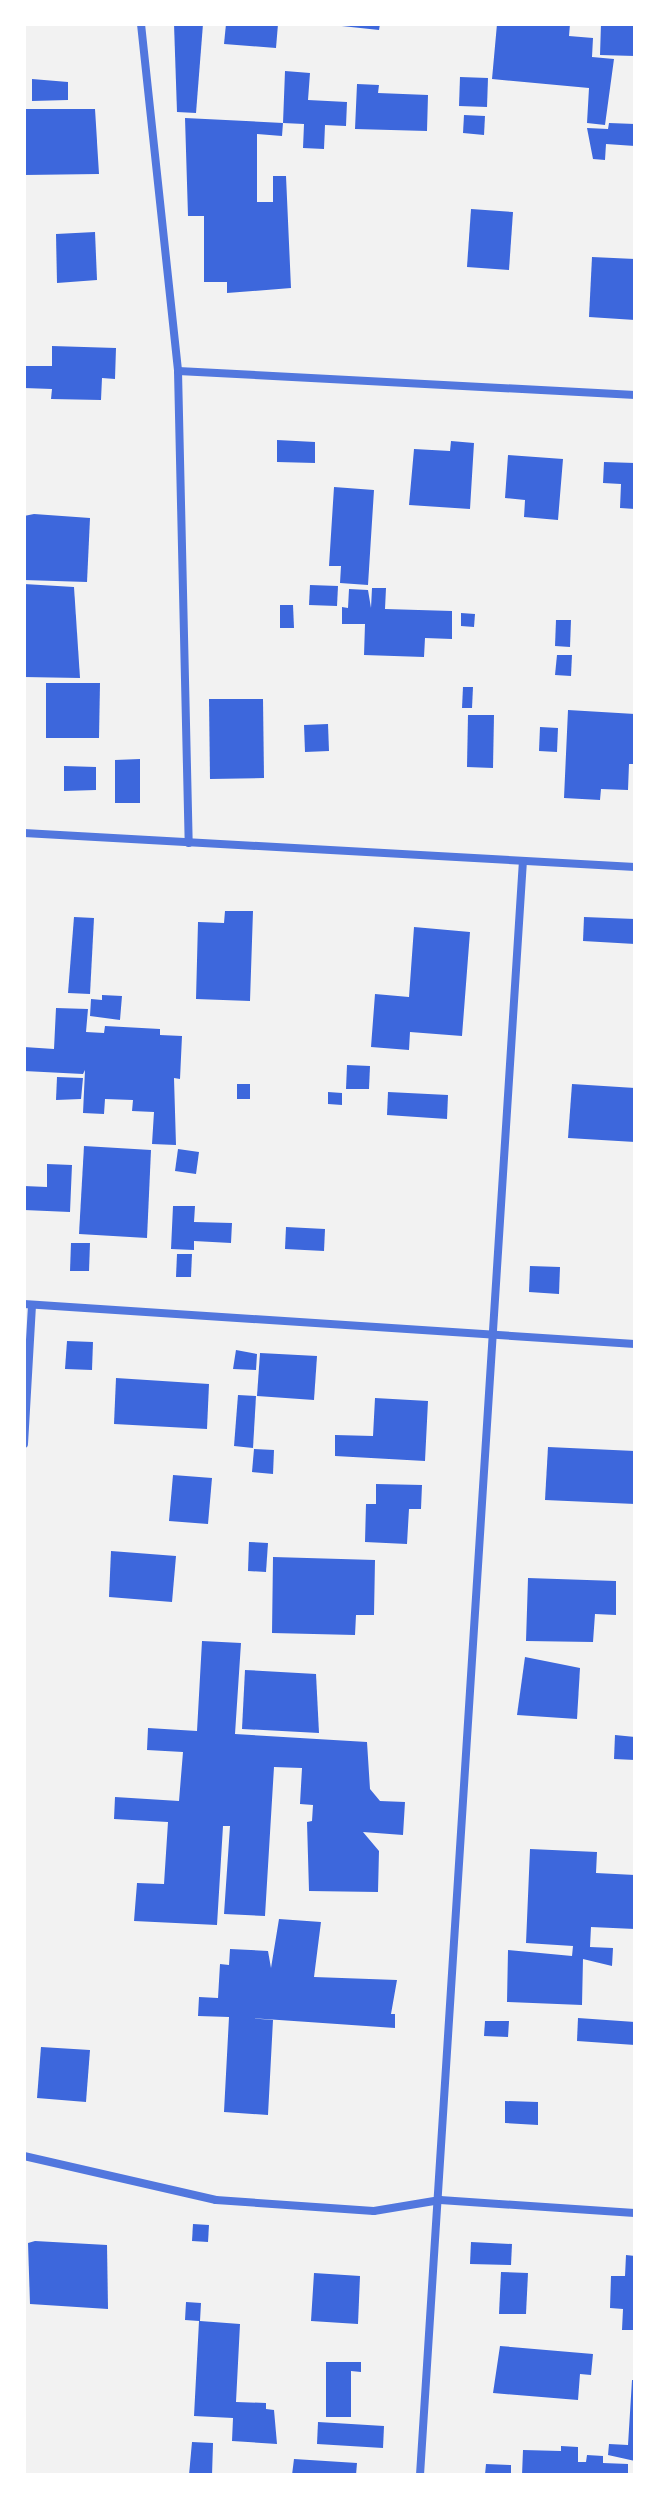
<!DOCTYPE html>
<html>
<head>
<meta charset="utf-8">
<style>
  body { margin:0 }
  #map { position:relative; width:659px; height:2499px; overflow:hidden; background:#f2f2f2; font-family:"PT Sans Narrow",sans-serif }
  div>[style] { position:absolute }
  .building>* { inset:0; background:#3d67dc }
  .minor>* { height:8px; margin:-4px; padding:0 4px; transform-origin:4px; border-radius:4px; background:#5277de }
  span { translate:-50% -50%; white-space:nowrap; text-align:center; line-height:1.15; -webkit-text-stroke:6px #fff; paint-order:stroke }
  .frame { position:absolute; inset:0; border:26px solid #fff; pointer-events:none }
</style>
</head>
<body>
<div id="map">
  <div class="building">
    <div style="clip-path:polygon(174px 24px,203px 24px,196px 113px,177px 112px)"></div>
    <div style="clip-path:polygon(226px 24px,278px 24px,276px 48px,224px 44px)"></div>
    <div style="clip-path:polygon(323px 24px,380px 24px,379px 30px)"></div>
    <div style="clip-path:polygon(497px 24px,570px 24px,569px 36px,593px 38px,592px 57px,614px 59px,605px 125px,587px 123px,589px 88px,492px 79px)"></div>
    <div style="clip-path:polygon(601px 24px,635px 24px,635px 56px,600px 55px)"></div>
    <div style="clip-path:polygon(285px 71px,310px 73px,308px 100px,347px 102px,346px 126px,325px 125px,324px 149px,303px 148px,304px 124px,283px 123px)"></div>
    <div style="clip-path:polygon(460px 77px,488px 78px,487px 107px,459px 106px)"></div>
    <div style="clip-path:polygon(32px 79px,68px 82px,68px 100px,32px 101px)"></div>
    <div style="clip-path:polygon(357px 84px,379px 85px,378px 93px,428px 95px,427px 131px,355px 129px)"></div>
    <div style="clip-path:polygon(24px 109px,95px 109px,99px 174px,24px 175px)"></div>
    <div style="clip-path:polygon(464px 115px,485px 116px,484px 135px,463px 133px)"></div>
    <div style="clip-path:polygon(185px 118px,283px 123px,282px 136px,257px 134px,257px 202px,273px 202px,273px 176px,286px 176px,291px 288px,227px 293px,227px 282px,204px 282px,204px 216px,188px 216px)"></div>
    <div style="clip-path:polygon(609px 123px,635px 124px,635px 146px,606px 144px,605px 160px,593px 159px,587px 128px,608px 129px)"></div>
    <div style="clip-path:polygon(471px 209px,513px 212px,509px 270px,467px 267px)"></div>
    <div style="clip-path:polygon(95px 232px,97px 280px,57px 283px,56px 234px)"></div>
    <div style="clip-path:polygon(592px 257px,635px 259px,635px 320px,589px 317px)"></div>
    <div style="clip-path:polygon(52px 346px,116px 348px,115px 379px,102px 378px,101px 400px,51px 399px,52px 389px,24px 388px,24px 366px,52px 366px)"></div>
    <div style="clip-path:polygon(277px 440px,315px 442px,315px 463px,277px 462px)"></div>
    <div style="clip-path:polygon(451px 441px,474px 443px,470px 509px,409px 505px,414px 449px,450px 451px)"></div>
    <div style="clip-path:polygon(508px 455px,563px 459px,558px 520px,524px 517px,525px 500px,505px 498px)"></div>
    <div style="clip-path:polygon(604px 462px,635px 463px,635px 509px,620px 508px,621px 484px,603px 483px)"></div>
    <div style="clip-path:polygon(334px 487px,374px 490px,368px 585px,340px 583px,341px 566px,329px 566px)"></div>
    <div style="clip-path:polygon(34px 514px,90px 518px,87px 582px,24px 580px,24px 516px)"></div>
    <div style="clip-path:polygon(24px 584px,74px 587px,80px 678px,24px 677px)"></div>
    <div style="clip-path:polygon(310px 585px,338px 586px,337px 606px,309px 605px)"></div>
    <div style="clip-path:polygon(372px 588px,386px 588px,385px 609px,452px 611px,452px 639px,425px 638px,424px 657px,364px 655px,365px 624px,342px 624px,342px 607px,348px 608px,349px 589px,368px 590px,371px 608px)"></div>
    <div style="clip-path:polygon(280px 605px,293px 605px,294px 628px,280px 628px)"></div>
    <div style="clip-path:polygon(461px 613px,475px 614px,474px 627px,461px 626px)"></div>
    <div style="clip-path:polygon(556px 620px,571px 620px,570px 647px,555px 646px)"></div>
    <div style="clip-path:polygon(557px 655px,572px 655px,571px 676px,555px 675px)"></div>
    <div style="clip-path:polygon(46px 683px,100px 683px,99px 738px,46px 738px)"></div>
    <div style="clip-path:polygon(463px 687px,473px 687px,472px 708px,462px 708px)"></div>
    <div style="clip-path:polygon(209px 699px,263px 699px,264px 778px,210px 779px)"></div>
    <div style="clip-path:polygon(568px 710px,635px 714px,635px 764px,629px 764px,628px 790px,601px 789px,600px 800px,564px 798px)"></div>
    <div style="clip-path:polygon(468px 715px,494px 715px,493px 768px,467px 767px)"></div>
    <div style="clip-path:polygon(328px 724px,329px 751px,305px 752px,304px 725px)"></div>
    <div style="clip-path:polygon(540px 727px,558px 728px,557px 752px,539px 751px)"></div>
    <div style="clip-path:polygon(140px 759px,140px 803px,115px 803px,115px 760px)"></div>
    <div style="clip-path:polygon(64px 766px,96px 767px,96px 790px,64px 791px)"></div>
    <div style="clip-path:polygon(225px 911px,253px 911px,250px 1001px,196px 999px,198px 922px,224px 923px)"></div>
    <div style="clip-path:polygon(74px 917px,94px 918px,90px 994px,68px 993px)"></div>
    <div style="clip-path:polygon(584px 917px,635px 919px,635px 944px,583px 941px)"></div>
    <div style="clip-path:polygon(414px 927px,470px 932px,462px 1036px,410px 1032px,409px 1050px,371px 1047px,375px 994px,409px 997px)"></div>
    <div style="clip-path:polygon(102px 995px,122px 996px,120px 1020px,90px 1016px,91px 999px,102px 1000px)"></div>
    <div style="clip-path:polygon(56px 1008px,88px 1009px,86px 1032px,104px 1033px,105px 1026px,160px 1029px,160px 1035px,182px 1036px,180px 1079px,174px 1078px,176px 1145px,152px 1144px,154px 1112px,132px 1111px,133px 1100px,105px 1099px,104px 1114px,83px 1113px,85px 1070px,83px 1074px,24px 1071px,24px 1047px,54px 1049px)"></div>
    <div style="clip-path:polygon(347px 1065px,370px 1066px,369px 1089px,346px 1089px)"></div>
    <div style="clip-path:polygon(57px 1077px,83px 1078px,81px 1099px,56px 1100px)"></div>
    <div style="clip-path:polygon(237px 1084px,250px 1084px,250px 1099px,237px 1099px)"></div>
    <div style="clip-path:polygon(572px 1084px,635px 1088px,635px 1142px,568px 1138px)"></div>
    <div style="clip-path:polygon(328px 1092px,342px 1093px,342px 1105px,328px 1104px)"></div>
    <div style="clip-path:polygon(388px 1092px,448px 1095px,447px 1119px,387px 1115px)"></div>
    <div style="clip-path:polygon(84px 1146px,151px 1150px,147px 1238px,79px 1234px)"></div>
    <div style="clip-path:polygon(178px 1149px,199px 1152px,196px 1174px,175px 1171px)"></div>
    <div style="clip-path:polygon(47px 1164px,72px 1165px,70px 1212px,24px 1210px,24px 1186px,47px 1187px)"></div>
    <div style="clip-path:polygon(173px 1206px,195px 1206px,194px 1222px,232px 1223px,231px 1243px,194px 1241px,194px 1250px,171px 1249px)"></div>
    <div style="clip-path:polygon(286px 1227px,325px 1229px,324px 1251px,285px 1249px)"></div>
    <div style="clip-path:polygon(71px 1243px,90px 1243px,89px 1271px,70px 1271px)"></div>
    <div style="clip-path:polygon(177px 1254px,192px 1254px,191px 1277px,176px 1277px)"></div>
    <div style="clip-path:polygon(530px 1266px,560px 1267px,559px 1294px,529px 1292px)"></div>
    <div style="clip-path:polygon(67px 1341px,93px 1342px,92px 1370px,65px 1369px)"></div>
    <div style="clip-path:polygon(236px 1350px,257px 1354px,256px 1370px,233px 1369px)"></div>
    <div style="clip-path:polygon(260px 1353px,317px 1356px,314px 1400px,257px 1396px)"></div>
    <div style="clip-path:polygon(116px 1378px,209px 1384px,207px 1429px,114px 1424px)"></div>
    <div style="clip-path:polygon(238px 1395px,256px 1396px,253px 1448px,234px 1446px)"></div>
    <div style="clip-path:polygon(375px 1398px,428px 1401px,425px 1461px,335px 1456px,335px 1435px,373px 1436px)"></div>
    <div style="clip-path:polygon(548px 1447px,635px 1451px,635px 1504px,545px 1500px)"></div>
    <div style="clip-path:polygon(254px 1449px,274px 1450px,273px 1474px,252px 1472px)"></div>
    <div style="clip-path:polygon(173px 1475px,212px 1478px,208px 1524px,169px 1521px)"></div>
    <div style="clip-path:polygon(376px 1484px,422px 1485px,421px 1509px,409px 1509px,407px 1544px,365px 1542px,366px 1504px,376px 1504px)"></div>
    <div style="clip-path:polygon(249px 1542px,268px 1543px,266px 1572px,248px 1571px)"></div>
    <div style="clip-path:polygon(111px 1551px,176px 1556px,172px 1602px,109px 1597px)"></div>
    <div style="clip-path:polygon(273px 1557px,375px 1560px,374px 1615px,356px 1615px,355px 1635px,272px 1633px)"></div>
    <div style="clip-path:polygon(528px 1578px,616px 1581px,616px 1615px,595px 1614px,593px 1642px,526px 1641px)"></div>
    <div style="clip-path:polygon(202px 1641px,241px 1643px,235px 1734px,367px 1742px,370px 1789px,380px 1801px,405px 1802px,403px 1835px,363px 1832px,379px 1851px,378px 1892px,309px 1891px,307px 1822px,312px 1821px,313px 1805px,300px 1804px,302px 1768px,274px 1767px,265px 1916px,224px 1914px,230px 1826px,223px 1826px,217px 1925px,134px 1921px,137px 1883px,164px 1884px,168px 1822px,114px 1819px,115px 1797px,179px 1801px,183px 1752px,147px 1750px,148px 1728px,197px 1731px)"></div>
    <div style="clip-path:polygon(525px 1657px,580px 1668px,577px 1719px,517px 1715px)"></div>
    <div style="clip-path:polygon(245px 1670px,316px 1674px,319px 1733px,242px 1729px)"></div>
    <div style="clip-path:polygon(615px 1735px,635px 1737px,635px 1760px,614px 1759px)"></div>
    <div style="clip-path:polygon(530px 1849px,597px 1852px,596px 1873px,635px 1875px,635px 1929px,591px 1927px,590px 1947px,613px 1948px,612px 1966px,583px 1959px,582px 2005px,507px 2002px,508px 1950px,572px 1956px,573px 1946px,526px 1943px)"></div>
    <div style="clip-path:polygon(279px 1919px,321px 1922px,314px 1977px,397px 1980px,391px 2014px,395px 2014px,395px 2028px,236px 2017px,273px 2020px,268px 2115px,224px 2112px,229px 2017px,198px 2016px,199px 1997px,218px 1998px,220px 1964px,229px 1965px,230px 1949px,268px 1951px,271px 1968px)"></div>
    <div style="clip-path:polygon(578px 2018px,635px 2022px,635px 2045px,577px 2041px)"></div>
    <div style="clip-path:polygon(485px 2021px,509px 2021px,508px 2037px,484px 2036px)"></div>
    <div style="clip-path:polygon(41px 2047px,90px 2050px,86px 2102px,37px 2098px)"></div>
    <div style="clip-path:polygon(505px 2101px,538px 2102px,538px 2125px,505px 2123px)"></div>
    <div style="clip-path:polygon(193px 2224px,209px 2225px,208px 2242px,192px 2241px)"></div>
    <div style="clip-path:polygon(35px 2241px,107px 2245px,108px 2309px,30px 2304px,28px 2243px)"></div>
    <div style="clip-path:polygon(471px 2242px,512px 2244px,511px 2265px,470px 2264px)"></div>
    <div style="clip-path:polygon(626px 2255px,635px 2256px,635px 2330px,622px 2330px,623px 2309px,610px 2308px,611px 2276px,625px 2276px)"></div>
    <div style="clip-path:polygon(501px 2272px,528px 2273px,526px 2314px,499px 2314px)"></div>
    <div style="clip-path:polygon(314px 2273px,360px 2276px,358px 2324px,311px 2321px)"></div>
    <div style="clip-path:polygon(186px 2302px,201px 2303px,200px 2321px,240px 2324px,236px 2402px,266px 2403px,266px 2409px,274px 2410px,277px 2444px,232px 2441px,233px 2418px,194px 2416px,199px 2321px,185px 2320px)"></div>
    <div style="clip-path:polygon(500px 2346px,593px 2354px,591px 2375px,580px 2374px,578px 2400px,493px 2393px)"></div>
    <div style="clip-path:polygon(326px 2362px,361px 2362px,361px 2372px,351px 2371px,351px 2417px,326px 2417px)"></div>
    <div style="clip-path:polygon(632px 2380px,635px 2380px,635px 2461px,608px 2455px,609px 2444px,628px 2445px)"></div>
    <div style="clip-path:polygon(318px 2422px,384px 2426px,383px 2448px,317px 2444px)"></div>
    <div style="clip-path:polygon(192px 2442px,213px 2443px,212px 2475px,189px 2475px)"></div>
    <div style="clip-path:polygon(561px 2446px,578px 2447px,578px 2462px,586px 2462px,587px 2455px,603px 2456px,603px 2463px,628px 2464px,628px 2475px,522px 2475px,523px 2450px,561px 2451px)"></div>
    <div style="clip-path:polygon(294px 2459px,357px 2463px,356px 2475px,292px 2475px)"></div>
    <div style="clip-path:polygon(486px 2464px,511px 2465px,511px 2475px,485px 2475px)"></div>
  </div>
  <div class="minor">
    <div style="left:141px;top:24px;width:349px;rotate:83.9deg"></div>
    <div style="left:178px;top:371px;width:472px;rotate:88.7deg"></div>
    <div style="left:178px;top:371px;width:458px;rotate:3deg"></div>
    <div style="left:24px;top:833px;width:612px;rotate:3.19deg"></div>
    <div style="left:24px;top:1304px;width:612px;rotate:3.75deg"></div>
    <div style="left:24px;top:1444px;width:139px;rotate:-86.7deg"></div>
    <div style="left:24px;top:2156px;width:197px;rotate:12.9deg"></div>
    <div style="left:216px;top:2200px;width:158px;rotate:4deg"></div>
    <div style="left:374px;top:2211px;width:67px;rotate:-9.5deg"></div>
    <div style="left:440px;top:2200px;width:195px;rotate:3.8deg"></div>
    <div style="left:420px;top:2475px;width:1617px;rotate:-86.35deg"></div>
  </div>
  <div class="frame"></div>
</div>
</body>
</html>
